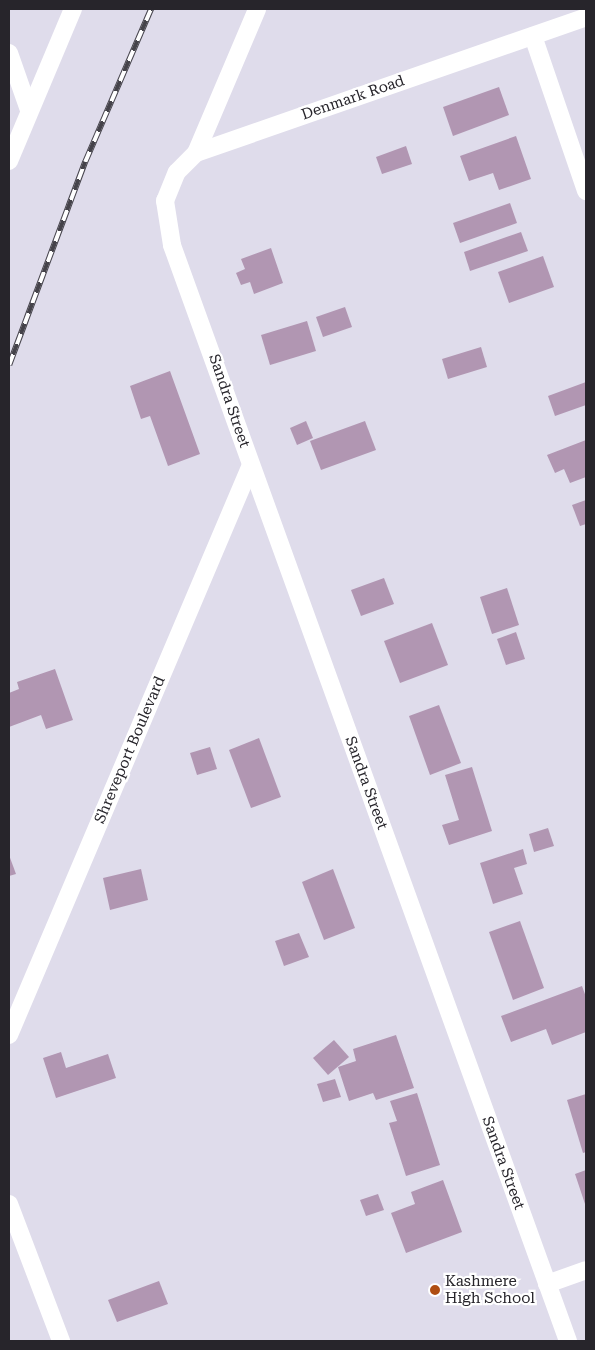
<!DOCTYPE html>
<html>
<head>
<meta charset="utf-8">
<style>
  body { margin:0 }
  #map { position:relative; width:595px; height:1350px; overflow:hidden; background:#dfdceb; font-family:"Roboto Serif",serif }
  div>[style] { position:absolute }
  .building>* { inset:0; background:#b196b2 }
  .street>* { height:18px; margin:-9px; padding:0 9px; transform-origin:9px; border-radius:9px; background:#fff }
  .rail>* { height:5.5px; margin-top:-2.75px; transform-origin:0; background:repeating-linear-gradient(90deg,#fff 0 11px,#45434a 0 22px); box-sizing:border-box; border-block:1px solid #45434a }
  .dots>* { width:14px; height:14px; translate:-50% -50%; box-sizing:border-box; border:2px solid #fff; border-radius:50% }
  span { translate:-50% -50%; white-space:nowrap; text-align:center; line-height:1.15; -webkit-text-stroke:4.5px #fff; paint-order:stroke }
  .street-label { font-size:15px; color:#27252b }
  .poi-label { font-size:15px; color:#27252b }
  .left { translate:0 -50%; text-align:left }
  .frame { position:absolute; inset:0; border:10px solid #27252b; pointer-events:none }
</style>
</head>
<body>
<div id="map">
  <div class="building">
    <div style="clip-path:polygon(499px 87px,509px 115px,453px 136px,443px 107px)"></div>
    <div style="clip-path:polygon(516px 136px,531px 179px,499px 190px,493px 173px,469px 181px,460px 156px)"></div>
    <div style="clip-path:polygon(406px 146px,412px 164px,382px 174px,376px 157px)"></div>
    <div style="clip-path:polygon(510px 203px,517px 223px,460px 243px,453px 223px)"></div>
    <div style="clip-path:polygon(521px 232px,528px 251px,470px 271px,464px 252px)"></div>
    <div style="clip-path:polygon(271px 248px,283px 283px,254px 294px,250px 282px,241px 285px,236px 273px,245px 269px,241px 259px)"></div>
    <div style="clip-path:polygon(543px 256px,554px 287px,509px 303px,498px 272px)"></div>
    <div style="clip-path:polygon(345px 307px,352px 327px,323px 337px,316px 317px)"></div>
    <div style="clip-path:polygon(307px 321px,316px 351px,270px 365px,261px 335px)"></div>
    <div style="clip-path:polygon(481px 347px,487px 367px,448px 379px,442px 359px)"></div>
    <div style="clip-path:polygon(170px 371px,200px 454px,168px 466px,150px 416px,141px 419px,130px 386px)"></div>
    <div style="clip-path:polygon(586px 382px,586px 405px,555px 416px,548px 396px)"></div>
    <div style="clip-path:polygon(306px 421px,313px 438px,297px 445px,290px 428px)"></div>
    <div style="clip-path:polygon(365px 421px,376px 450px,321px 470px,310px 441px)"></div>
    <div style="clip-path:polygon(586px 440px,586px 477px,570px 483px,564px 469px,555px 473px,547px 455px)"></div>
    <div style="clip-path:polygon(586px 500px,586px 524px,580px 526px,572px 505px)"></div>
    <div style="clip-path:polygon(384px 578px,394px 604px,361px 616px,351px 590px)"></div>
    <div style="clip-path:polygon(507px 588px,519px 625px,492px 634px,480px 597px)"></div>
    <div style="clip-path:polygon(432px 623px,448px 665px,400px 683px,384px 641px)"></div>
    <div style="clip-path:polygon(516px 632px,525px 659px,506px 665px,497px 639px)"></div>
    <div style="clip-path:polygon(55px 669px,73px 720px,46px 729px,41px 715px,9px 727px,9px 693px,19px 689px,17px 682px)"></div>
    <div style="clip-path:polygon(439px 705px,461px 763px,430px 775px,409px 716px)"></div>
    <div style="clip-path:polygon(259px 738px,281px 797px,251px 808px,229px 750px)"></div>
    <div style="clip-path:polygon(210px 747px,217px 769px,197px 775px,190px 753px)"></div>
    <div style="clip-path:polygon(472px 767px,492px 831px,449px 845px,442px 825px,459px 820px,445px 775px)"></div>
    <div style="clip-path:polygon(548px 828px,554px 846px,534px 852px,529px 834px)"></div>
    <div style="clip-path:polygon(523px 849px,527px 864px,514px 868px,523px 894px,493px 904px,480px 863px)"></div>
    <div style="clip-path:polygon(9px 855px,16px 874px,9px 876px)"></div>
    <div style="clip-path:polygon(141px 869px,148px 900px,110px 910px,103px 878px)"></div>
    <div style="clip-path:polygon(333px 869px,355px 928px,324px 940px,302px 882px)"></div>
    <div style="clip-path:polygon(520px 921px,544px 988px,513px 1000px,489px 932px)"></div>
    <div style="clip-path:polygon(299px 933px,309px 957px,284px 966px,275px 941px)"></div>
    <div style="clip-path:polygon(582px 986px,586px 997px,586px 1032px,552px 1045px,546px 1029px,511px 1042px,501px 1016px)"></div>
    <div style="clip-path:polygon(396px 1035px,414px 1088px,376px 1100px,373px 1093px,349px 1101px,338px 1067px,356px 1061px,353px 1049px)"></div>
    <div style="clip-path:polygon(334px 1040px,349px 1057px,328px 1075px,313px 1058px)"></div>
    <div style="clip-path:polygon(61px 1052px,66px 1068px,108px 1054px,116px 1078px,56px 1098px,43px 1058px)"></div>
    <div style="clip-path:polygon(335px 1079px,341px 1097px,323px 1102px,317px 1084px)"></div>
    <div style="clip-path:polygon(417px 1093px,440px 1165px,406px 1176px,389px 1123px,397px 1121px,390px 1101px)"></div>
    <div style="clip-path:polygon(586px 1094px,586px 1152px,583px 1153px,567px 1100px)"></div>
    <div style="clip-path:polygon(586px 1170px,586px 1207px,575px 1174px)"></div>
    <div style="clip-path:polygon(443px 1180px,462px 1232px,406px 1253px,391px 1213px,415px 1204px,411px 1192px)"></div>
    <div style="clip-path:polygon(378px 1194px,384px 1210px,366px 1216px,360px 1200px)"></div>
    <div style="clip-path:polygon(159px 1281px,168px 1304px,117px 1322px,108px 1300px)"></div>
  </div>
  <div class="street">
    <div style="left:533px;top:36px;width:164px;rotate:71.1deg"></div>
    <div style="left:9px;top:53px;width:60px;rotate:70.7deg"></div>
    <div style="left:196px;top:153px;width:156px;rotate:-67deg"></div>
    <div style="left:9px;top:161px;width:165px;rotate:-67.2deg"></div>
    <div style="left:9px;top:1035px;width:619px;rotate:-67deg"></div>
    <div style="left:9px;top:1204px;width:147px;rotate:69.2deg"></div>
    <div style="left:547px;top:1284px;width:41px;rotate:-19.7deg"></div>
    <div style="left:568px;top:1341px;width:1165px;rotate:-109.87deg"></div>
    <div style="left:172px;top:245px;width:45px;rotate:-99deg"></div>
    <div style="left:165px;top:201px;width:31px;rotate:-68deg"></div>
    <div style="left:177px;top:172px;width:27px;rotate:-45deg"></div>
    <div style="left:196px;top:153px;width:413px;rotate:-19.2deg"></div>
  </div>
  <div class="rail">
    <div style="left:9px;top:365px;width:217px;rotate:-69.5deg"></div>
    <div style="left:85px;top:162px;width:167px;rotate:-66.7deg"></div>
  </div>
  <div class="dots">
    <div style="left:435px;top:1290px;background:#af4d12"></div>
  </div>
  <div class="street-label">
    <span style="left:353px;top:98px;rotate:-19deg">Denmark Road</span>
    <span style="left:229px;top:401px;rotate:71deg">Sandra Street</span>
    <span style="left:130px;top:750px;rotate:-67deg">Shreveport Boulevard</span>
    <span style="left:366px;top:783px;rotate:70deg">Sandra Street</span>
    <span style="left:503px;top:1163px;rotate:70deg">Sandra Street</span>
  </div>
  <div class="poi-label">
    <span class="left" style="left:445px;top:1290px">Kashmere<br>High School</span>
  </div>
  <div class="frame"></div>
</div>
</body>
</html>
